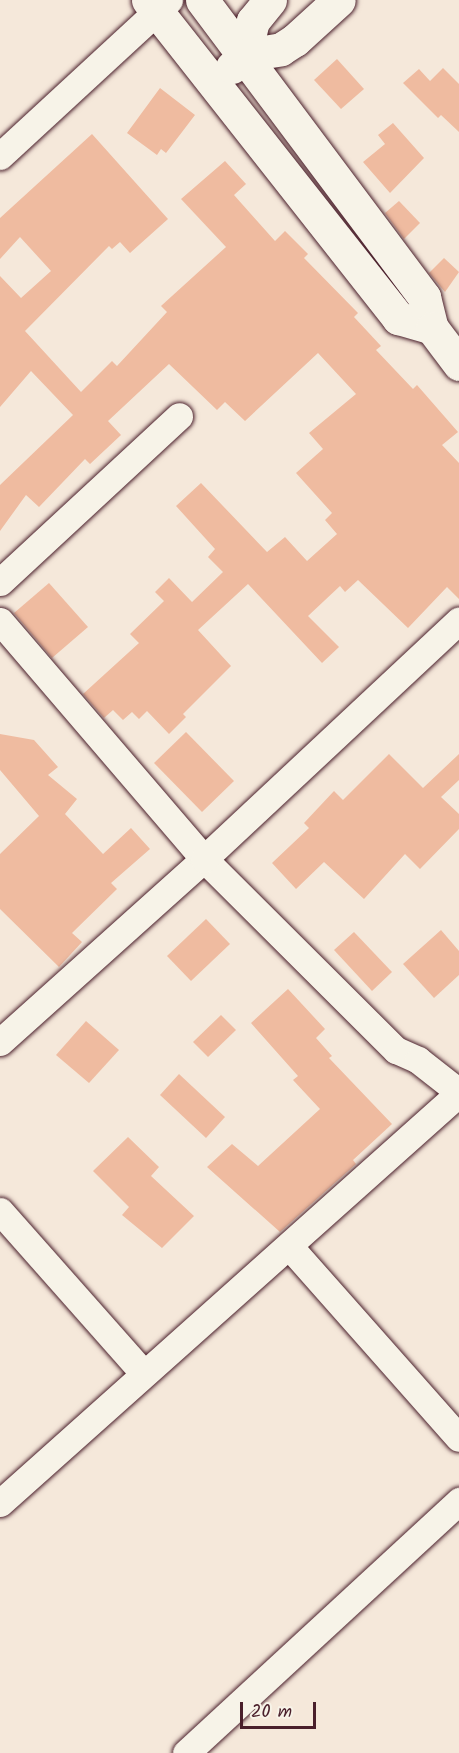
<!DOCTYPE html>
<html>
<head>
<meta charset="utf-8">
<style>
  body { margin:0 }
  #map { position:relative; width:459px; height:1753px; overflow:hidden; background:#f5e8da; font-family:Kalam,sans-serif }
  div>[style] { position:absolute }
  .building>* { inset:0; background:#efbba0 }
  .roads { filter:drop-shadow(0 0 2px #4a1f2b) drop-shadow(0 0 2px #4a1f2b) }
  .minor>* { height:27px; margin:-13.5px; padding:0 13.5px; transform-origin:13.5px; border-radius:13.5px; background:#f7f3e8 }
  .tertiary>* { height:33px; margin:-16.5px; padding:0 16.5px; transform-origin:16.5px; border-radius:16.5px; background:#f7f3e8 }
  span { translate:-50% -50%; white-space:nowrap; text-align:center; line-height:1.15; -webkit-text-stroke:5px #f7f3e8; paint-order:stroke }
  .scale { position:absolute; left:240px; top:1702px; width:76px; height:27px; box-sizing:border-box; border:3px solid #4a1f2b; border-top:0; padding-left:8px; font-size:18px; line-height:21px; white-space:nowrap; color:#4a1f2b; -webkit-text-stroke:4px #f7f3e8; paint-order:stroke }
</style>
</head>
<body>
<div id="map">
  <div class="building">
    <div style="clip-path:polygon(337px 59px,364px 89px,341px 109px,314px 80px)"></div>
    <div style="clip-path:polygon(443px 68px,459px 84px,459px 132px,441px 115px,438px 118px,403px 83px,419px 69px,430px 81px)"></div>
    <div style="clip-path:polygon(160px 88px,195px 115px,166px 153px,161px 149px,157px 155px,127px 133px)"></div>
    <div style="clip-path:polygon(393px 123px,424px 158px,390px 193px,363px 162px,385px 144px,378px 135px)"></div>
    <div style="clip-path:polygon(92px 134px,168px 219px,130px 253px,120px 242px,112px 249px,109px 246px,25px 331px,81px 392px,112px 361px,117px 366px,167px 312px,161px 306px,226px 247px,181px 199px,225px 161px,246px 184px,234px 195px,275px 241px,285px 231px,308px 254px,304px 258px,358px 313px,354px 317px,381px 346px,376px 350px,413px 389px,417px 385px,458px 432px,442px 445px,459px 463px,459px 599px,447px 587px,408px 628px,358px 580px,345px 592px,340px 586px,308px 616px,339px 647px,322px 663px,248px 584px,198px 630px,231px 666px,183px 714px,186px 717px,169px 734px,147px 711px,139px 719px,132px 712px,123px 720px,113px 710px,104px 718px,83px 694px,139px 643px,130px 634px,164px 601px,155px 592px,169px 578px,192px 602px,223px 572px,208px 557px,215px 549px,176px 506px,201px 483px,267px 552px,285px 537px,307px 561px,337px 534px,325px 520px,332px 513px,296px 473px,323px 449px,309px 433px,356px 394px,318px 353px,245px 421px,225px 402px,217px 410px,169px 364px,108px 421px,121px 435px,90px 464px,85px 459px,39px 507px,26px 495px,0 531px,0 485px,73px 415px,31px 371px,0 407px,0 276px,21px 298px,51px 271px,20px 237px,0 259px,0 218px)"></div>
    <div style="clip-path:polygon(399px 201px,420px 223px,404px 239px,385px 213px)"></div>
    <div style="clip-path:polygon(444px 258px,459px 272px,445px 292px,429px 273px)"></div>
    <div style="clip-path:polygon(49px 583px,88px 627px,52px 658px,14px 613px)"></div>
    <div style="clip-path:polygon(186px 732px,234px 781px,202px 812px,154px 763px)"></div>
    <div style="clip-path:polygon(0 734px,34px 740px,58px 767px,48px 775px,77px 799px,65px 814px,103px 854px,131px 828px,150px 849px,111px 883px,117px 889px,72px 933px,82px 942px,59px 967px,0 909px,0 854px,39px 816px,0 770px)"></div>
    <div style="clip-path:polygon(389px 754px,423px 788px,459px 754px,459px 780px,441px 797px,459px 814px,459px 829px,420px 869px,405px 854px,364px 899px,324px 862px,296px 889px,272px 863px,309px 828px,304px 823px,334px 791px,343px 800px)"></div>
    <div style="clip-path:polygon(206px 919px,230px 944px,191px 981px,167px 956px)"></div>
    <div style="clip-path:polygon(441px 930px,459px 951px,459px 975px,434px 998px,403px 964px)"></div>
    <div style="clip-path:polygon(354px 932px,392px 972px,372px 991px,334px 950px)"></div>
    <div style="clip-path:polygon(288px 989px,325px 1029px,316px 1038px,332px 1056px,329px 1058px,392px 1124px,353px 1160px,356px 1164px,280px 1232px,207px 1167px,232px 1144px,258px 1166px,320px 1109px,293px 1080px,298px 1076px,251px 1023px)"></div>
    <div style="clip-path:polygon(221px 1015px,236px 1030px,208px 1057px,193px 1042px)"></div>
    <div style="clip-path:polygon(86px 1021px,119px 1050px,89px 1083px,56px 1055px)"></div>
    <div style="clip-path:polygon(179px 1074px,225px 1117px,206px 1138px,160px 1095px)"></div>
    <div style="clip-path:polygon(128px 1137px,159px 1167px,151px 1176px,194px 1216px,162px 1248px,122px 1215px,129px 1207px,93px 1171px)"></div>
  </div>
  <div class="roads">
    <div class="minor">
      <div style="left:0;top:156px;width:230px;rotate:-42.7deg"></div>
      <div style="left:0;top:582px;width:244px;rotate:-42.8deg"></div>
      <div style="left:0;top:621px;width:313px;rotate:49.4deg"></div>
      <div style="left:204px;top:859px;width:271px;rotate:44.9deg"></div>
      <div style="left:396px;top:1050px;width:24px;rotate:24deg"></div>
      <div style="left:418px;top:1060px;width:52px;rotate:38deg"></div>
      <div style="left:0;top:1042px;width:274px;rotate:-41.9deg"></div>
      <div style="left:204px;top:859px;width:349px;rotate:-43.1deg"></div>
      <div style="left:0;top:1211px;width:217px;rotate:48.5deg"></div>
      <div style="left:289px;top:1246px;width:256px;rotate:48.5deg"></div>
      <div style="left:0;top:1503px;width:615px;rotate:-41.77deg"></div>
      <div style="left:186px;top:1753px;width:372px;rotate:-42.7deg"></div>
    </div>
    <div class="tertiary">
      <div style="left:148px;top:0;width:405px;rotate:51.8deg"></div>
      <div style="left:398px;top:318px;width:35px;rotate:16deg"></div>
      <div style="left:202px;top:0;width:371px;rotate:53.2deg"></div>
      <div style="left:424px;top:297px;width:32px;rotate:76deg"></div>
      <div style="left:432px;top:328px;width:45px;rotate:53.1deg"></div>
      <div style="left:245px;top:55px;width:35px;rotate:-77deg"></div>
      <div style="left:253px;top:21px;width:27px;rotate:-51deg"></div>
      <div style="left:232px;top:67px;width:18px;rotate:-43deg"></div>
      <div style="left:245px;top:55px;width:36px;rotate:-9deg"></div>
      <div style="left:281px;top:49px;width:17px;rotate:-33deg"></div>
      <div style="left:295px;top:40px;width:59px;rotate:-42.3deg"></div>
    </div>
  </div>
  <div class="scale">20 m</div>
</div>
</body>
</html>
